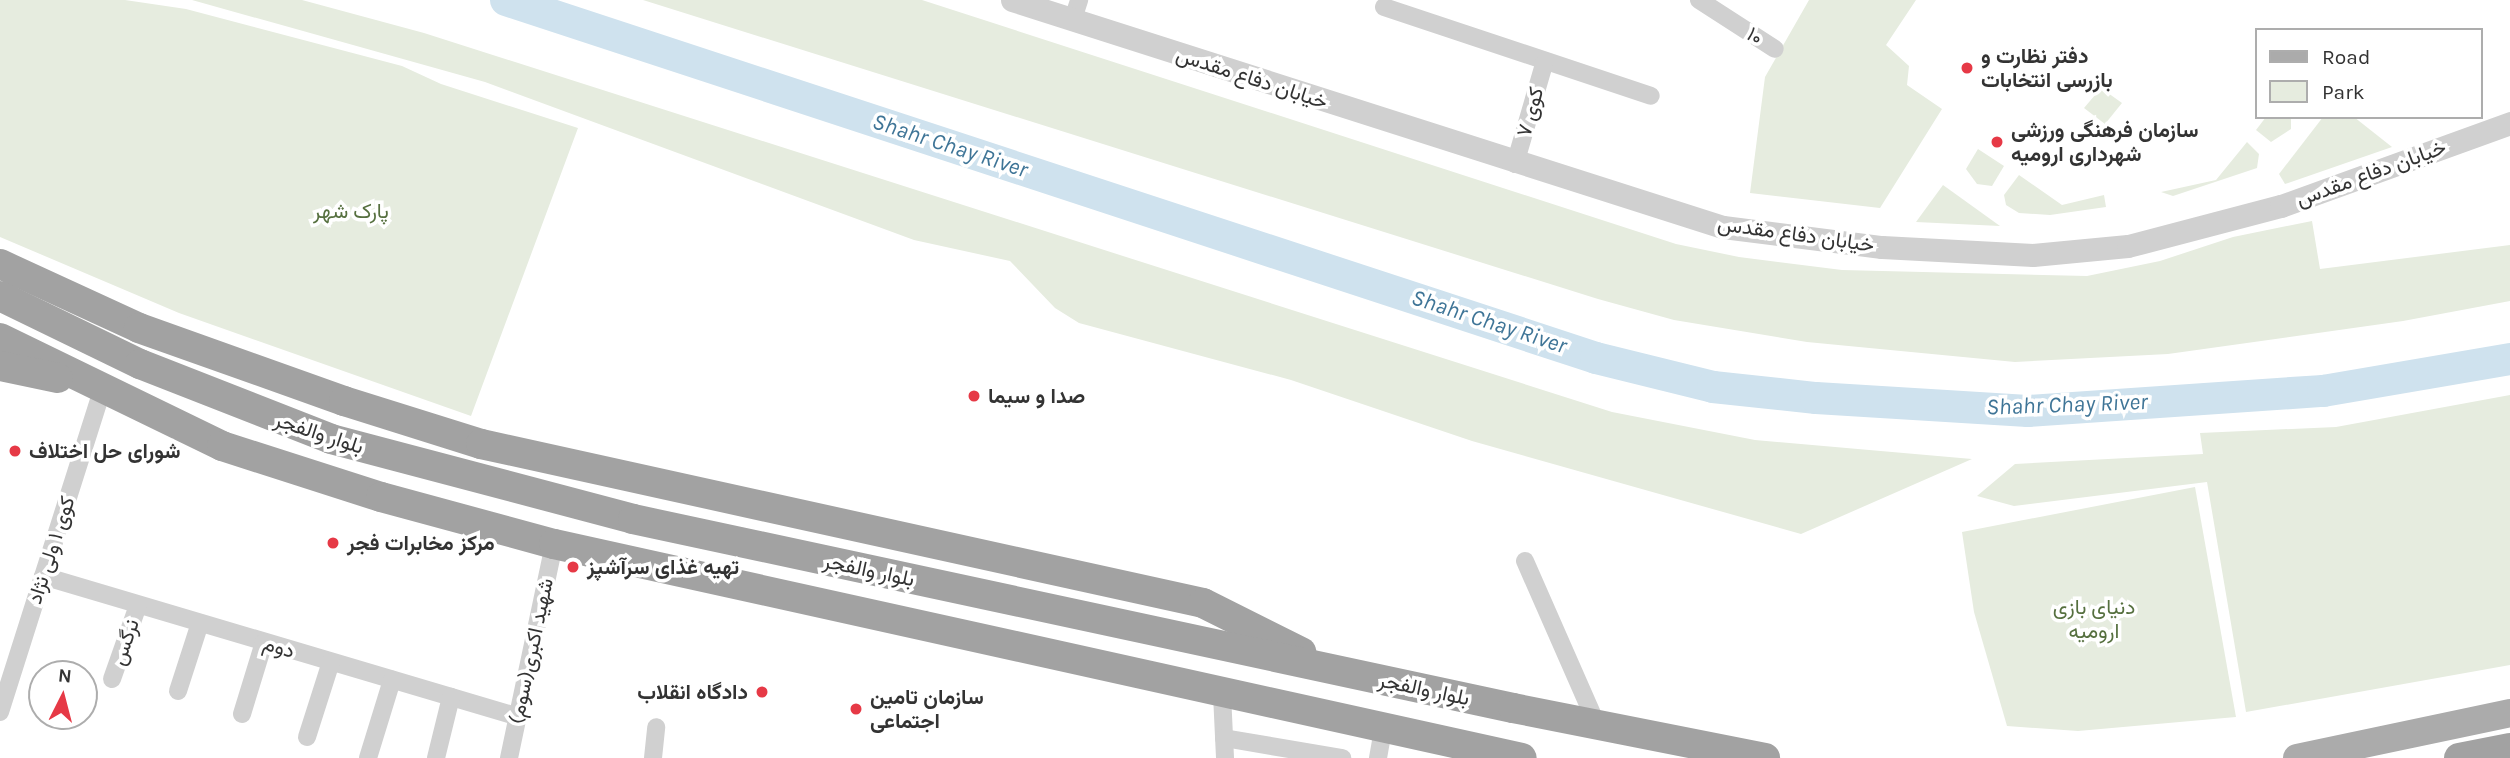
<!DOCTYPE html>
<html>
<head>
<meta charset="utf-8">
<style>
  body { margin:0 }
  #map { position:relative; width:2510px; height:758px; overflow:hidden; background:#fff; font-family:Karla,Vazirmatn,sans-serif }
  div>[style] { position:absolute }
  .green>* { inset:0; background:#e6ecdf }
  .river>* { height:32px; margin:-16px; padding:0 16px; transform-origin:16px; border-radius:16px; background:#cfe2ee }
  .minor>* { height:18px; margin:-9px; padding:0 9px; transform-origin:9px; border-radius:9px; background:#d0d0d0 }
  .tertiary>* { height:23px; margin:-11.5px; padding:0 11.5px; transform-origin:11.5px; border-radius:11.5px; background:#d0d0d0 }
  .primary>* { height:28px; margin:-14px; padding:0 14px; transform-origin:14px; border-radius:14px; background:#ababab }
  .trunk>* { height:30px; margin:-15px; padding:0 15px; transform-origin:15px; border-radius:15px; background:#a2a2a2 }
  .dots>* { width:19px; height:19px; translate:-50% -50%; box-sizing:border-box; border:4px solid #fff; border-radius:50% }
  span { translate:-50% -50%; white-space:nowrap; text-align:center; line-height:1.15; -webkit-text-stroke:7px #fff; paint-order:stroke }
  .street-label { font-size:21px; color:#333 }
  .poi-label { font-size:21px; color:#333; font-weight:700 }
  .left { translate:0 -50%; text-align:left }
  .right { translate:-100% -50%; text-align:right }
  .park-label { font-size:21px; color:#56703f }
  .water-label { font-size:23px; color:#3f7597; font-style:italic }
  .legend { position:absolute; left:2255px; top:28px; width:228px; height:91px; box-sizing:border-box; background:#fff; border:2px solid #adadad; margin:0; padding:9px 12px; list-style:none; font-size:21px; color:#333 }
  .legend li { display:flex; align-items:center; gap:14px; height:35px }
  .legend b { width:35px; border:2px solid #adadad }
  .north { position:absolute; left:28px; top:660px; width:70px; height:70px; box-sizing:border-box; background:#fff; border:2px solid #adadad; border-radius:50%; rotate:6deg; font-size:19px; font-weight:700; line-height:28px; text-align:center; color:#333 }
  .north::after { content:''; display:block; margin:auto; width:24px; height:32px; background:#e63946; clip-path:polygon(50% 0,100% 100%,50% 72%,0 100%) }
</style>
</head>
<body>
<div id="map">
  <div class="green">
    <div style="clip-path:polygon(0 0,125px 0,186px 9px,402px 66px,441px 84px,578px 128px,471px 416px,179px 313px,0 237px)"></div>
    <div style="clip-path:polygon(192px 0,302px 0,424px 33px,1612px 412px,1755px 440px,1972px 459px,1801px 534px,1472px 441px,1291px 380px,1079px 323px,1055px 308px,1010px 261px,914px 240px,485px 82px)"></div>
    <div style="clip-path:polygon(643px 0,922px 0,1676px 244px,1739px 257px,1842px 270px,2087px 276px,2160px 261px,2233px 237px,2312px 221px,2320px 269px,2510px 245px,2510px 301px,2403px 321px,2168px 354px,2015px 362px,1807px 342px,1674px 320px,1598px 299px)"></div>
    <div style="clip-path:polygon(1809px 0,1916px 0,1886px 45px,1909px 66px,1907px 85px,1942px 109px,1880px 208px,1750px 193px,1765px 77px)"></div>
    <div style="clip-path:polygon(2101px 88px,2122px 103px,2105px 124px,2084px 108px)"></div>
    <div style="clip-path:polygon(2266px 117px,2291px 117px,2291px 129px,2271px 142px,2256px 130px)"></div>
    <div style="clip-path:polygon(2323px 117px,2354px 117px,2392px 147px,2285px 184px,2279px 174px)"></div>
    <div style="clip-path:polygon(2247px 142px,2259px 154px,2257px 168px,2173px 196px,2161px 192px,2216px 180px)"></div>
    <div style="clip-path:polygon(1978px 149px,2004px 166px,1992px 186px,1977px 184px,1966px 169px)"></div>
    <div style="clip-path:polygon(2019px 175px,2062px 205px,2104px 195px,2106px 207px,2050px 215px,2019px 213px,2006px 205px,2004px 195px)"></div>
    <div style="clip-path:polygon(1943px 185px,2000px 226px,1916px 222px)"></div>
    <div style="clip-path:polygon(2510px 395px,2510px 665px,2246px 712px,2207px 482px,2014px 506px,1977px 496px,2015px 464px,2203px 454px,2200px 433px,2336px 427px)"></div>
    <div style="clip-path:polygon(2195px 487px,2236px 717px,2078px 731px,2007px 726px,1974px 612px,1962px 532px)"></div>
  </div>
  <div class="river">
    <div style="left:506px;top:0;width:1147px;rotate:18.18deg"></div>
    <div style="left:1596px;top:358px;width:121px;rotate:13.9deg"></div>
    <div style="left:1713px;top:387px;width:104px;rotate:6.1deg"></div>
    <div style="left:1816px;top:398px;width:212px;rotate:3.5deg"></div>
    <div style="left:2028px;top:411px;width:296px;rotate:-3.9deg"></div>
    <div style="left:2323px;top:391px;width:190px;rotate:-9.7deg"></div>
  </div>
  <div class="minor">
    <div style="left:1699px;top:0;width:90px;rotate:32.8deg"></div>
    <div style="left:1384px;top:7px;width:281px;rotate:18.4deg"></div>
    <div style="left:1073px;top:19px;width:20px;rotate:-72deg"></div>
    <div style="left:1515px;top:164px;width:107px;rotate:-73.8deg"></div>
    <div style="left:1525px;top:561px;width:179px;rotate:66.3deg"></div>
    <div style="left:43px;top:576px;width:493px;rotate:16.5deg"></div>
    <div style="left:112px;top:679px;width:78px;rotate:-70.6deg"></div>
    <div style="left:178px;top:691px;width:71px;rotate:-72.1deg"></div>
    <div style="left:1222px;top:694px;width:64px;rotate:87.3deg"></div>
    <div style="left:0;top:712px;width:340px;rotate:-72.4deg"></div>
    <div style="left:242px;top:714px;width:75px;rotate:-73deg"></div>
    <div style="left:307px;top:737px;width:79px;rotate:-72.3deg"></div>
    <div style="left:1224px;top:738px;width:120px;rotate:9.6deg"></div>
    <div style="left:368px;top:758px;width:82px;rotate:-72.9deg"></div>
    <div style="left:436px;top:758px;width:63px;rotate:-76.2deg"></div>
    <div style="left:509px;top:758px;width:219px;rotate:-78.1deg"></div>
    <div style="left:653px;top:758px;width:31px;rotate:-84deg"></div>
    <div style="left:1378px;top:758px;width:29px;rotate:-80deg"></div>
  </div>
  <div class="tertiary">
    <div style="left:1012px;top:0;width:746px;rotate:17.71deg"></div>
    <div style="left:1723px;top:227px;width:160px;rotate:7.2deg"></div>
    <div style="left:1882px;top:247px;width:151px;rotate:3deg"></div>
    <div style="left:2033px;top:255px;width:95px;rotate:-5.4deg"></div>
    <div style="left:2128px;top:246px;width:158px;rotate:-14.7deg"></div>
    <div style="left:2281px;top:206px;width:244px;rotate:-19.9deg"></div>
  </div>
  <div class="primary">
    <div style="left:2297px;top:758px;width:218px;rotate:-11.9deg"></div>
  </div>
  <div class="trunk">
    <div style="left:0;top:264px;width:153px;rotate:24.7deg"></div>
    <div style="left:139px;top:328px;width:218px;rotate:19.6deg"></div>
    <div style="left:344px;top:401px;width:144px;rotate:17.4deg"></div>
    <div style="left:481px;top:444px;width:739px;rotate:12.42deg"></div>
    <div style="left:1203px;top:603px;width:110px;rotate:26.6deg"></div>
    <div style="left:0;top:296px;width:156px;rotate:25.9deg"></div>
    <div style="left:140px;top:364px;width:205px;rotate:21.4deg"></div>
    <div style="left:331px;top:439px;width:312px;rotate:14.8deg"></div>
    <div style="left:633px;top:519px;width:900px;rotate:12.12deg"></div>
    <div style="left:1513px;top:708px;width:257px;rotate:11.2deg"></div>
    <div style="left:0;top:338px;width:247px;rotate:25.9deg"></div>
    <div style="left:222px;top:446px;width:167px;rotate:17.8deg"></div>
    <div style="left:381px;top:497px;width:179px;rotate:15.2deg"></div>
    <div style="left:554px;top:544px;width:991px;rotate:12.47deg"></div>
    <div style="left:0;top:366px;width:59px;rotate:11.7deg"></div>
    <div style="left:2459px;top:758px;width:52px;rotate:-11.1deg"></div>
  </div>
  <div class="dots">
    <div style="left:1967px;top:68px;background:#e63946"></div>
    <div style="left:1997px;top:142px;background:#e63946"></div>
    <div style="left:974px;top:396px;background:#e63946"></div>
    <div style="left:15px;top:451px;background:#e63946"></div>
    <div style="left:333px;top:543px;background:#e63946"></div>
    <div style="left:573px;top:567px;background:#e63946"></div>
    <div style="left:762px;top:692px;background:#e63946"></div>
    <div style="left:856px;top:709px;background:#e63946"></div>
  </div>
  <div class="street-label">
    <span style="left:1755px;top:36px;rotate:33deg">۱۰</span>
    <span style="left:1252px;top:78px;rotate:18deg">خیابان دفاع مقدس</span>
    <span style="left:1530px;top:112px;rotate:-74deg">کوی ۷</span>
    <span style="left:2371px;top:173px;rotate:-20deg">خیابان دفاع مقدس</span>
    <span style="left:1796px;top:234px;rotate:8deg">خیابان دفاع مقدس</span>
    <span style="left:319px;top:433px;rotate:18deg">بلوار والفجر</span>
    <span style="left:51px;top:550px;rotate:-72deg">کوی ۱ ولی نژاد</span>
    <span style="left:869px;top:570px;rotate:12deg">بلوار والفجر</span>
    <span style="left:125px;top:642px;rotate:-71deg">نرگس</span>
    <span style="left:279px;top:647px;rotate:17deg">دوم</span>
    <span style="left:531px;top:651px;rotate:-78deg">شهید اکبری(سوم)</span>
    <span style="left:1424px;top:689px;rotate:12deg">بلوار والفجر</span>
  </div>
  <div class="poi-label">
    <span class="left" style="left:1981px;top:68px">دفتر نظارت و<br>بازرسی انتخابات</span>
    <span class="left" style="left:2011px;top:142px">سازمان فرهنگی ورزشی<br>شهرداری ارومیه</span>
    <span class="left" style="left:988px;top:396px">صدا و سیما</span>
    <span class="left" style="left:29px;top:451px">شورای حل اختلاف</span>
    <span class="left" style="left:347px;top:543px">مرکز مخابرات فجر</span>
    <span class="left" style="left:587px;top:567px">تهیه غذای سرآشپز</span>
    <span class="right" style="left:748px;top:692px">دادگاه انقلاب</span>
    <span class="left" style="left:870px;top:709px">سازمان تامین<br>اجتماعی</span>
  </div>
  <div class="park-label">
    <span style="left:351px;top:211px">پارک شهر</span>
    <span style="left:2094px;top:619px">دنیای بازی<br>ارومیه</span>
  </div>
  <div class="water-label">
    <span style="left:950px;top:146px;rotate:18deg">Shahr Chay River</span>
    <span style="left:1489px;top:322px;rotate:18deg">Shahr Chay River</span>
    <span style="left:2067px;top:405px;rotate:-2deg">Shahr Chay River</span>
  </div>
  <ul class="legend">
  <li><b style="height:9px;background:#ababab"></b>Road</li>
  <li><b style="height:19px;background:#e6ecdf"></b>Park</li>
  </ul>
  <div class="north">N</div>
</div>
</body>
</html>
